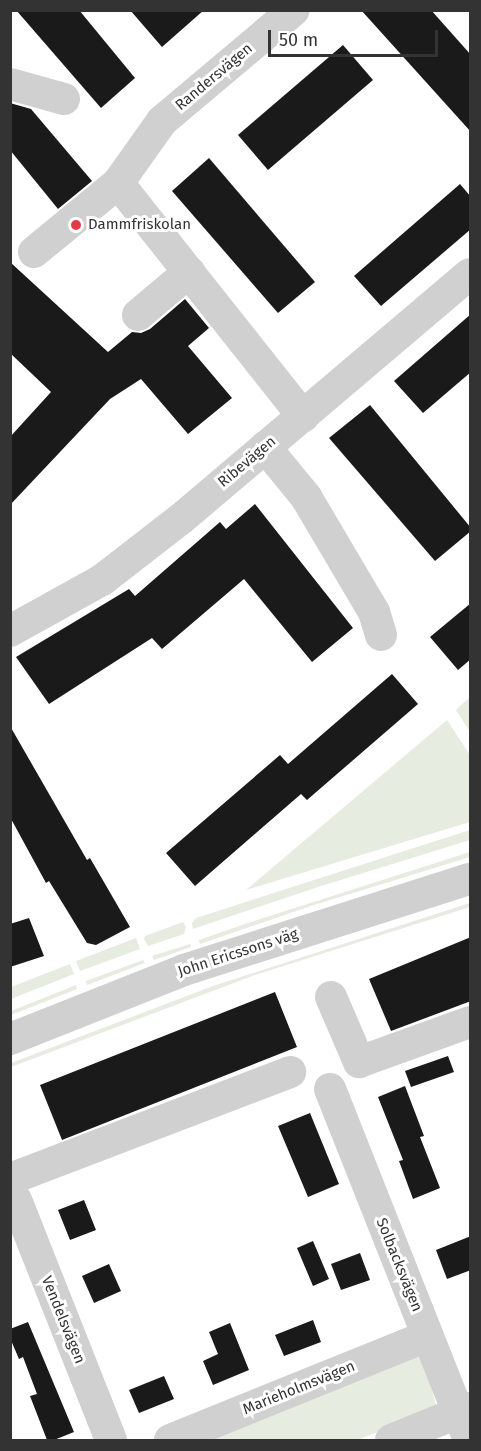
<!DOCTYPE html>
<html>
<head>
<meta charset="utf-8">
<style>
  body { margin:0 }
  #map { position:relative; width:481px; height:1451px; overflow:hidden; background:#fff; font-family:"Fira Sans",sans-serif }
  div>[style] { position:absolute }
  .green>* { inset:0; background:#e6ecdf }
  .building>* { inset:0; background:#1a1a1a }
  .minor>* { height:32px; margin:-16px; padding:0 16px; transform-origin:16px; border-radius:16px; background:#d0d0d0 }
  .dots>* { width:16px; height:16px; translate:-50% -50%; box-sizing:border-box; border:3px solid #fff; border-radius:50% }
  span { translate:-50% -50%; white-space:nowrap; text-align:center; line-height:1.15; -webkit-text-stroke:6px #fff; paint-order:stroke }
  .street-label { font-size:15px; color:#333 }
  .poi-label { font-size:15px; color:#333 }
  .left { translate:0 -50%; text-align:left }
  .frame { position:absolute; inset:0; border:12px solid #333; pointer-events:none }
  .scale { position:absolute; left:268px; top:30px; width:170px; height:27px; box-sizing:border-box; border:3px solid #333; border-top:0; padding-left:8px; font-size:18px; line-height:21px; white-space:nowrap; color:#333; -webkit-text-stroke:4px #fff; paint-order:stroke }
</style>
</head>
<body>
<div id="map">
  <div class="green">
    <div style="clip-path:polygon(470px 697px,470px 732px,456px 710px)"></div>
    <div style="clip-path:polygon(447px 720px,470px 755px,470px 822px,246px 890px)"></div>
    <div style="clip-path:polygon(470px 830px,470px 840px,318px 887px,193px 929px,192px 923px,196px 918px)"></div>
    <div style="clip-path:polygon(470px 852px,470px 857px,314px 905px,200px 944px,199px 940px,245px 924px)"></div>
    <div style="clip-path:polygon(470px 903px,470px 907px,255px 975px,11px 1067px,11px 1063px,213px 986px)"></div>
    <div style="clip-path:polygon(183px 922px,186px 927px,184px 934px,148px 946px,144px 939px,145px 936px)"></div>
    <div style="clip-path:polygon(136px 938px,140px 949px,80px 971px,76px 961px)"></div>
    <div style="clip-path:polygon(190px 944px,191px 947px,154px 960px,152px 956px)"></div>
    <div style="clip-path:polygon(143px 960px,145px 963px,87px 985px,86px 981px)"></div>
    <div style="clip-path:polygon(70px 964px,74px 974px,11px 999px,11px 987px)"></div>
    <div style="clip-path:polygon(76px 985px,77px 989px,11px 1015px,11px 1011px)"></div>
    <div style="clip-path:polygon(421px 1349px,437px 1409px,357px 1440px,198px 1440px)"></div>
  </div>
  <div class="building">
    <div style="clip-path:polygon(16px 10px,79px 10px,135px 78px,101px 108px)"></div>
    <div style="clip-path:polygon(130px 10px,204px 10px,162px 47px)"></div>
    <div style="clip-path:polygon(361px 10px,431px 10px,471px 55px,471px 132px)"></div>
    <div style="clip-path:polygon(343px 45px,373px 80px,268px 170px,238px 135px)"></div>
    <div style="clip-path:polygon(10px 103px,31px 109px,92px 181px,58px 209px,10px 150px)"></div>
    <div style="clip-path:polygon(209px 158px,315px 282px,278px 313px,172px 191px)"></div>
    <div style="clip-path:polygon(460px 184px,471px 197px,471px 229px,381px 306px,354px 276px)"></div>
    <div style="clip-path:polygon(10px 262px,108px 352px,132px 332px,141px 333px,150px 329px,185px 299px,209px 328px,188px 346px,232px 398px,188px 434px,141px 379px,110px 399px,10px 505px,10px 437px,51px 392px,10px 353px)"></div>
    <div style="clip-path:polygon(471px 314px,471px 372px,423px 413px,394px 381px)"></div>
    <div style="clip-path:polygon(370px 405px,471px 528px,471px 531px,435px 561px,329px 438px)"></div>
    <div style="clip-path:polygon(255px 504px,353px 628px,312px 662px,244px 579px,162px 649px,152px 638px,49px 704px,16px 657px,129px 589px,135px 596px,220px 522px,226px 529px)"></div>
    <div style="clip-path:polygon(471px 603px,471px 659px,458px 670px,430px 637px)"></div>
    <div style="clip-path:polygon(392px 674px,418px 704px,307px 800px,301px 794px,195px 886px,166px 853px,280px 755px,288px 764px)"></div>
    <div style="clip-path:polygon(10px 726px,87px 860px,90px 858px,130px 927px,96px 945px,87px 943px,49px 881px,46px 883px,10px 817px)"></div>
    <div style="clip-path:polygon(29px 918px,44px 956px,10px 967px,10px 924px)"></div>
    <div style="clip-path:polygon(471px 937px,471px 1001px,391px 1031px,369px 979px)"></div>
    <div style="clip-path:polygon(275px 992px,297px 1047px,62px 1140px,40px 1085px)"></div>
    <div style="clip-path:polygon(448px 1056px,454px 1072px,411px 1087px,405px 1071px)"></div>
    <div style="clip-path:polygon(405px 1086px,424px 1136px,420px 1137px,440px 1188px,413px 1199px,399px 1161px,403px 1160px,378px 1097px)"></div>
    <div style="clip-path:polygon(310px 1113px,339px 1184px,308px 1197px,278px 1126px)"></div>
    <div style="clip-path:polygon(84px 1200px,96px 1230px,70px 1240px,58px 1210px)"></div>
    <div style="clip-path:polygon(471px 1236px,471px 1270px,447px 1279px,436px 1250px)"></div>
    <div style="clip-path:polygon(313px 1241px,329px 1279px,313px 1286px,297px 1248px)"></div>
    <div style="clip-path:polygon(360px 1253px,370px 1280px,341px 1290px,331px 1264px)"></div>
    <div style="clip-path:polygon(109px 1264px,121px 1291px,94px 1303px,82px 1276px)"></div>
    <div style="clip-path:polygon(313px 1320px,321px 1342px,284px 1356px,275px 1335px)"></div>
    <div style="clip-path:polygon(28px 1322px,74px 1432px,54px 1440px,47px 1440px,30px 1396px,37px 1394px,23px 1357px,19px 1359px,10px 1338px,10px 1329px)"></div>
    <div style="clip-path:polygon(230px 1323px,249px 1370px,213px 1385px,203px 1361px,218px 1354px,209px 1332px)"></div>
    <div style="clip-path:polygon(164px 1376px,174px 1399px,139px 1413px,129px 1390px)"></div>
  </div>
  <div class="minor">
    <div style="left:10px;top:84px;width:56px;rotate:15.5deg"></div>
    <div style="left:118px;top:183px;width:298px;rotate:51.6deg"></div>
    <div style="left:34px;top:252px;width:109px;rotate:-39.4deg"></div>
    <div style="left:118px;top:183px;width:76px;rotate:-54.6deg"></div>
    <div style="left:162px;top:121px;width:172px;rotate:-40.1deg"></div>
    <div style="left:138px;top:315px;width:67px;rotate:-40.1deg"></div>
    <div style="left:265px;top:447px;width:65px;rotate:50.6deg"></div>
    <div style="left:306px;top:497px;width:134px;rotate:59.4deg"></div>
    <div style="left:374px;top:612px;width:24px;rotate:73deg"></div>
    <div style="left:10px;top:631px;width:105px;rotate:-29deg"></div>
    <div style="left:102px;top:580px;width:101px;rotate:-37.8deg"></div>
    <div style="left:182px;top:518px;width:377px;rotate:-40.3deg"></div>
    <div style="left:331px;top:997px;width:71px;rotate:66.7deg"></div>
    <div style="left:359px;top:1062px;width:118px;rotate:-19.8deg"></div>
    <div style="left:10px;top:1039px;width:187px;rotate:-21.6deg"></div>
    <div style="left:184px;top:970px;width:300px;rotate:-17.7deg"></div>
    <div style="left:330px;top:1089px;width:378px;rotate:68.4deg"></div>
    <div style="left:10px;top:1179px;width:300px;rotate:-20.9deg"></div>
    <div style="left:16px;top:1200px;width:258px;rotate:68.4deg"></div>
    <div style="left:170px;top:1440px;width:277px;rotate:-22deg"></div>
    <div style="left:391px;top:1440px;width:85px;rotate:-22.1deg"></div>
  </div>
  <div class="dots">
    <div style="left:76px;top:225px;background:#e63946"></div>
  </div>
  <div class="street-label">
    <span style="left:214px;top:77px;rotate:-40deg">Randersvägen</span>
    <span style="left:247px;top:462px;rotate:-40deg">Ribevägen</span>
    <span style="left:238px;top:953px;rotate:-18deg">John Ericssons väg</span>
    <span style="left:399px;top:1265px;rotate:68deg">Solbacksvägen</span>
    <span style="left:63px;top:1320px;rotate:68deg">Vendelsvägen</span>
    <span style="left:299px;top:1388px;rotate:-22deg">Marieholmsvägen</span>
  </div>
  <div class="poi-label">
    <span class="left" style="left:88px;top:225px">Dammfriskolan</span>
  </div>
  <div class="frame"></div>
  <div class="scale">50 m</div>
</div>
</body>
</html>
